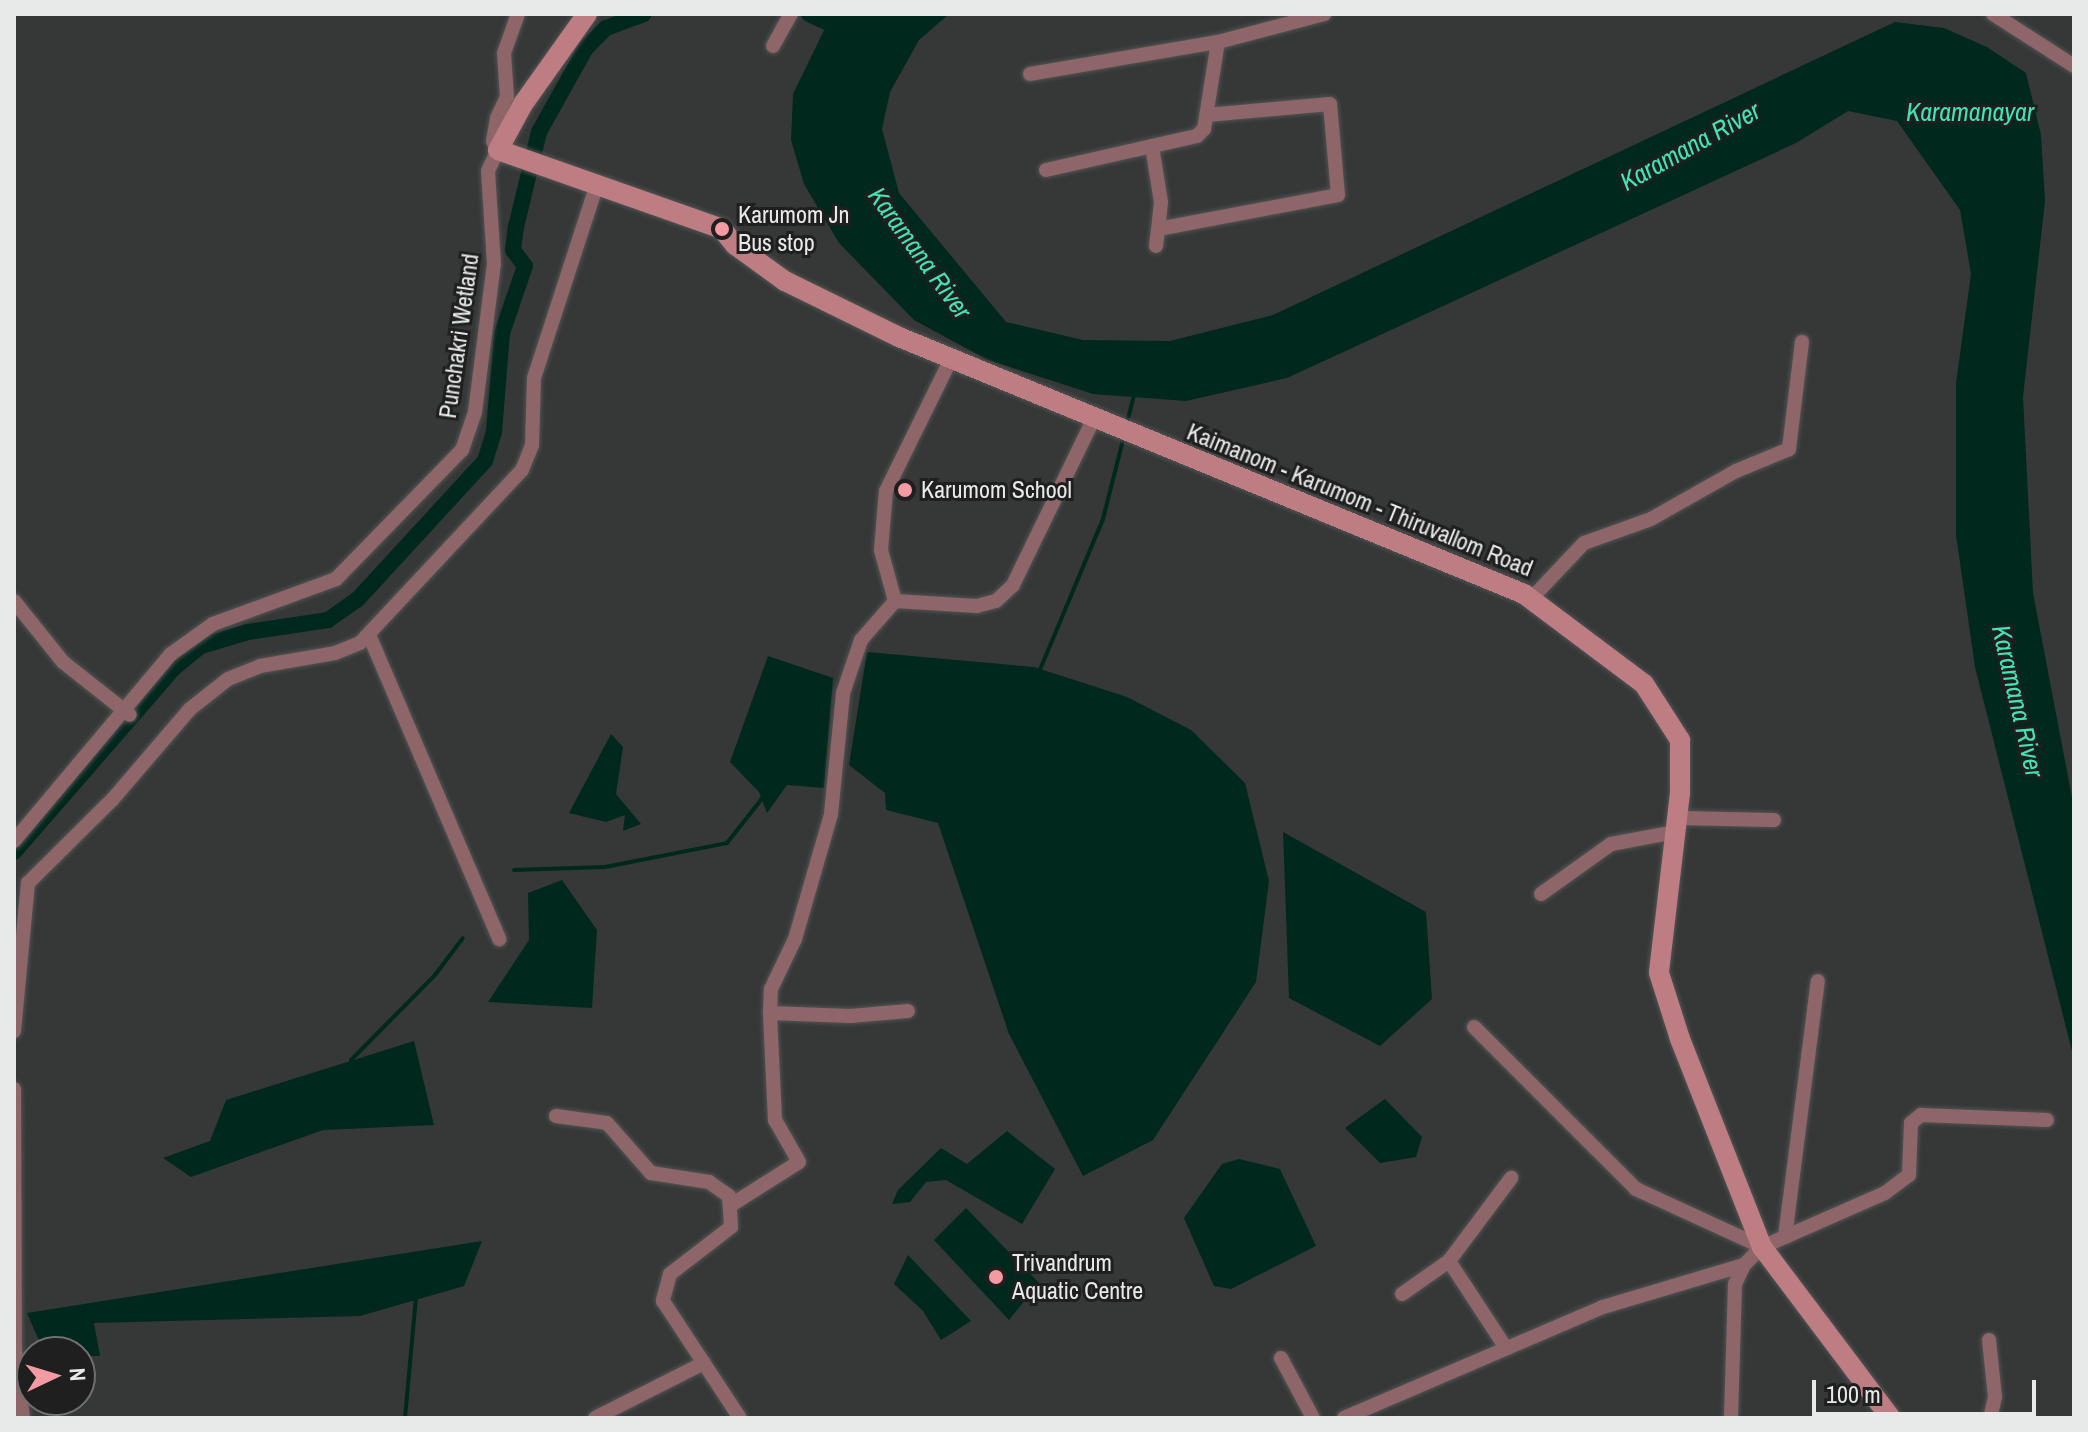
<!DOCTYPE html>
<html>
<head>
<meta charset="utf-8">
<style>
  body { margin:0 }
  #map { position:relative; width:2088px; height:1432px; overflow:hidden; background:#353837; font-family:"Archivo Narrow",sans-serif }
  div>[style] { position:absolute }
  .water>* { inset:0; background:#01281d }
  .stream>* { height:4px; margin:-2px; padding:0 2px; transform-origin:2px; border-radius:2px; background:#01281d }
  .canal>* { height:16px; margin:-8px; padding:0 8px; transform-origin:8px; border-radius:8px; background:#01281d }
  .roads { filter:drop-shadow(0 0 2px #525453) drop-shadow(0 0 2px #525453) }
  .street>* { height:14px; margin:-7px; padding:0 7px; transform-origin:7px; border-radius:7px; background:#8e6568 }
  .secondary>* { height:20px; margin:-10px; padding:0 10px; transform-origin:10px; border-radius:10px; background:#be7d83 }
  .dots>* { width:22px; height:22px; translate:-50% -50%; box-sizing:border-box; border:4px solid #1e1f1e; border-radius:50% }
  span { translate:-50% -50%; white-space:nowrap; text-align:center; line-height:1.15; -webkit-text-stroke:6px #1e1f1e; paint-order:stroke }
  .poi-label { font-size:24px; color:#e8eae9 }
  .left { translate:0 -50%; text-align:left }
  .street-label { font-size:24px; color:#e8eae9 }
  .water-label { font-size:26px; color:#40e5b5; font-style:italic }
  .frame { position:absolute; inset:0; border:16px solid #e8eae9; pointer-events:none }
  .north { position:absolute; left:16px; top:1336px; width:80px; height:80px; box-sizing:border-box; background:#1e1f1e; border:2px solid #6f706f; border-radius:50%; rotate:86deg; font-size:22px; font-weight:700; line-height:32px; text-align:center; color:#e8eae9 }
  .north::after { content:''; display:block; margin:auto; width:28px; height:36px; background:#f49aa3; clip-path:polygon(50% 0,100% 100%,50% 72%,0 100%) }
  .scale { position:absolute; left:1812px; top:1380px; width:224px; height:36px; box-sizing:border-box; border:4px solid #e8eae9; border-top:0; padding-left:10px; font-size:24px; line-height:28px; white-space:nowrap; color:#e8eae9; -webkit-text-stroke:6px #1e1f1e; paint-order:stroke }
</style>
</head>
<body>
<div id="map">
  <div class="water">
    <div style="clip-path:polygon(832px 14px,949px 14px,919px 40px,890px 92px,882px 129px,899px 193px,1006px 322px,1083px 340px,1170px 341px,1273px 315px,1895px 22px,1944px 28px,1987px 47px,2026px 73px,2041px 135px,2045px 201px,2023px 397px,2033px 593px,2074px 808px,2074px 1059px,1975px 667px,1956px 535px,1956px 383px,1971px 274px,1960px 210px,1897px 121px,1848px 111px,1796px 143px,1287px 378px,1186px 401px,1093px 394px,988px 360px,914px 320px,839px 243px,804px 184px,791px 140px,793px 94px)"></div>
    <div style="clip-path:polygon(867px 652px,1034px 667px,1127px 697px,1191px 730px,1245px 783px,1269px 881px,1256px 982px,1153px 1140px,1083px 1176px,1009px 1034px,938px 823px,886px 810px,885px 793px,849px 765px)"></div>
    <div style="clip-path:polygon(768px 656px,833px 678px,824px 788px,787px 785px,767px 813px,759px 792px,730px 762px)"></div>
    <div style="clip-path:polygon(611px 734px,623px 747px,616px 794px,641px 824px,623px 831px,625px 815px,606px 822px,569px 813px)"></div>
    <div style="clip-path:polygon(1283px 832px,1426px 912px,1432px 999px,1380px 1046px,1289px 998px)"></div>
    <div style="clip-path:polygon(562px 880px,597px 930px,592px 1008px,488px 1002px,529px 940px,528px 893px)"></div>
    <div style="clip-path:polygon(414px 1041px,434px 1125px,323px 1130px,191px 1177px,163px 1158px,210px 1141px,226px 1100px)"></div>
    <div style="clip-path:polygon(1385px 1099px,1422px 1137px,1416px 1157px,1380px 1163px,1345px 1128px)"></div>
    <div style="clip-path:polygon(1007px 1131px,1055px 1169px,1022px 1224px,946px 1180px,926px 1182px,910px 1202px,892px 1204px,898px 1190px,941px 1148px,967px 1164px)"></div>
    <div style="clip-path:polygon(1239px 1159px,1280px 1169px,1316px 1246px,1231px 1289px,1214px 1286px,1184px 1218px,1222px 1164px)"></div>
    <div style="clip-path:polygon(966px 1208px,1039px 1283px,1009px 1320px,934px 1240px)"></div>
    <div style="clip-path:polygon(482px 1241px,464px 1286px,360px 1316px,94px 1323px,100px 1356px,80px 1356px,44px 1352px,27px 1313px)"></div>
    <div style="clip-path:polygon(908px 1255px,971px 1321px,941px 1340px,923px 1311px,894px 1284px)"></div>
  </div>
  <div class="stream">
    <div style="left:1127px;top:423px;width:30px;rotate:-76deg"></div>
    <div style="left:1039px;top:672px;width:166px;rotate:-67.3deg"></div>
    <div style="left:1103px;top:519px;width:81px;rotate:-75.8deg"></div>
    <div style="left:514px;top:870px;width:91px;rotate:-1.9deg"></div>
    <div style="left:605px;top:867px;width:124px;rotate:-11.1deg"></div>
    <div style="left:727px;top:843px;width:60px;rotate:-51.8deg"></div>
    <div style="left:351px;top:1060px;width:120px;rotate:-45.3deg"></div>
    <div style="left:435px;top:975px;width:46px;rotate:-52.9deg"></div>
    <div style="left:405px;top:1418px;width:121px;rotate:-84.8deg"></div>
  </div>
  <div class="canal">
    <div style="left:809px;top:14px;width:38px;rotate:25deg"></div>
    <div style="left:14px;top:852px;width:245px;rotate:-49deg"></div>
    <div style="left:175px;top:667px;width:33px;rotate:-39deg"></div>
    <div style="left:201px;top:646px;width:49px;rotate:-16.6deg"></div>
    <div style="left:248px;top:632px;width:81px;rotate:-8.5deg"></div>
    <div style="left:328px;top:620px;width:35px;rotate:-35deg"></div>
    <div style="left:357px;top:600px;width:189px;rotate:-47.4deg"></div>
    <div style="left:485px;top:461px;width:30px;rotate:-73deg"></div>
    <div style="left:494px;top:432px;width:99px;rotate:-85.4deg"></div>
    <div style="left:502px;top:333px;width:71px;rotate:-71.1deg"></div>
    <div style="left:525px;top:266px;width:20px;rotate:-127deg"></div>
    <div style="left:513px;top:250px;width:23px;rotate:-83deg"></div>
    <div style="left:516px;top:227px;width:98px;rotate:-76.4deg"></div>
    <div style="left:539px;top:132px;width:96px;rotate:-60.8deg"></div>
    <div style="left:586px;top:48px;width:28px;rotate:-45deg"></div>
    <div style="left:606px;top:28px;width:40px;rotate:-20.2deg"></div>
  </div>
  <div class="roads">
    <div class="street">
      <div style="left:1993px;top:14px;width:96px;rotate:32.7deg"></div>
      <div style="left:773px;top:46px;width:37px;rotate:-61deg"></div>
      <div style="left:1030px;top:74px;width:191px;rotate:-9.7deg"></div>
      <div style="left:1152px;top:146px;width:57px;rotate:80.9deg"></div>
      <div style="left:1161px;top:202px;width:27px;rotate:96deg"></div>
      <div style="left:1158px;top:229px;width:183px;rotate:-10.7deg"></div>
      <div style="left:1338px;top:195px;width:91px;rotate:-95deg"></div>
      <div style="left:1330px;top:104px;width:124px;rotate:174.9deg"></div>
      <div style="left:1046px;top:170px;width:155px;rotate:-12.7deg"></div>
      <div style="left:1197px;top:136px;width:10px;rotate:-45deg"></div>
      <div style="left:1204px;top:129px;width:88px;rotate:-80.9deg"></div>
      <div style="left:1218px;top:42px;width:110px;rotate:-14.8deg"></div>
      <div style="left:1156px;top:246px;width:17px;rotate:-83deg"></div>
      <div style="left:1531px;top:599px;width:77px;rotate:-46.6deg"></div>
      <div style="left:1584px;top:543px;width:71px;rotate:-19.7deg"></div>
      <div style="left:1651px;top:519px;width:98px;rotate:-29.5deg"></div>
      <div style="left:1736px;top:471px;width:57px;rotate:-22.5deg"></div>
      <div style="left:1789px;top:449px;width:108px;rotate:-83.1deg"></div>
      <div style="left:14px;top:601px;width:78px;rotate:51.2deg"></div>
      <div style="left:63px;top:662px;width:85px;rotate:38.3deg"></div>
      <div style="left:895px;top:601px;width:53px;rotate:-105.4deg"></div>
      <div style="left:881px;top:550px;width:59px;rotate:-85.2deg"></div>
      <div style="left:886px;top:491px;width:147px;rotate:-63.8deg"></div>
      <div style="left:369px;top:635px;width:331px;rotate:66.8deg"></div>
      <div style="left:1677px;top:818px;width:97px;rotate:1.2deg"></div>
      <div style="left:14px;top:841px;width:244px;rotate:-50deg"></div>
      <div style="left:171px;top:654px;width:52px;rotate:-35.5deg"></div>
      <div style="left:213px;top:624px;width:131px;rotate:-20.1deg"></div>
      <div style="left:336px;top:579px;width:180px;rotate:-45.7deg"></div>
      <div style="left:462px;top:450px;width:40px;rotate:-71.1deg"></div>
      <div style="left:475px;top:412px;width:149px;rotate:-82.7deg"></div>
      <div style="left:494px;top:264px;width:93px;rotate:-93.7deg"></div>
      <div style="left:488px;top:171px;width:23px;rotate:-65deg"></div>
      <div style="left:498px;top:150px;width:10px;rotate:-119deg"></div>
      <div style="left:493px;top:141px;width:23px;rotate:-80deg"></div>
      <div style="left:497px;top:118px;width:23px;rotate:-65deg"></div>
      <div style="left:507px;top:97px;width:44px;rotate:-93.9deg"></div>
      <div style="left:504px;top:53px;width:41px;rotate:-70.3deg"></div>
      <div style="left:1541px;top:894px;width:86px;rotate:-35.5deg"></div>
      <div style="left:1611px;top:844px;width:66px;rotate:-10.5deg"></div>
      <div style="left:908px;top:1011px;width:58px;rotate:175.1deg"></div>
      <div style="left:850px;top:1016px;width:80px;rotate:-177.9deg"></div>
      <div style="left:770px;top:1013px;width:24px;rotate:-88deg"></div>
      <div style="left:771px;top:989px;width:55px;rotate:-64.4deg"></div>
      <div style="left:795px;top:939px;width:130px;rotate:-73.9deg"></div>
      <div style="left:831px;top:814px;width:122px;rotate:-84.3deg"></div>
      <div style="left:843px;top:693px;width:56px;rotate:-71.2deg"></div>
      <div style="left:861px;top:640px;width:52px;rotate:-48.9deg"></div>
      <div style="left:895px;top:601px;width:82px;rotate:3.5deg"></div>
      <div style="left:977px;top:606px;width:20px;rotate:-15deg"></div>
      <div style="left:996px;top:601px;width:23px;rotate:-43deg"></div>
      <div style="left:1013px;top:585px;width:186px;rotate:-64.1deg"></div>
      <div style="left:1474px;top:1027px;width:229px;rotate:45deg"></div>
      <div style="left:1636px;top:1189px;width:139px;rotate:24.7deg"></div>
      <div style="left:14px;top:1031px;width:149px;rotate:-84.6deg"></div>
      <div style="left:28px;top:883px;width:118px;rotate:-44.7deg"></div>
      <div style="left:112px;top:800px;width:120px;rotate:-49.4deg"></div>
      <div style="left:190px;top:709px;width:48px;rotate:-38.3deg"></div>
      <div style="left:228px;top:679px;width:35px;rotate:-22deg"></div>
      <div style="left:260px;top:666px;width:76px;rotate:-9.8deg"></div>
      <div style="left:335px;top:653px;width:27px;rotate:-22deg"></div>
      <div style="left:360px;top:643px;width:237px;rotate:-46.9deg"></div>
      <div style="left:522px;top:470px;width:27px;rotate:-68deg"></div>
      <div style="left:532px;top:445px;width:67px;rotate:-88.3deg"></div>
      <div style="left:534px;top:378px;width:204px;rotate:-72deg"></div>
      <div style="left:14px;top:1089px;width:260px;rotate:89.8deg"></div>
      <div style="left:15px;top:1349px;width:69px;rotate:83.4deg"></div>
      <div style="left:556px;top:1116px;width:51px;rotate:7.8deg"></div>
      <div style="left:607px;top:1123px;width:67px;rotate:48.7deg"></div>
      <div style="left:651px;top:1173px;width:59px;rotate:8.8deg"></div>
      <div style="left:709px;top:1182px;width:24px;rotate:35deg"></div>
      <div style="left:729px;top:1196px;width:31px;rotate:86deg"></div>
      <div style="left:731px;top:1227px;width:77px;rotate:142.4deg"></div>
      <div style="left:670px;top:1274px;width:28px;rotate:105deg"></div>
      <div style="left:663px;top:1301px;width:140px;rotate:56.7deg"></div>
      <div style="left:731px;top:1205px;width:80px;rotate:-32.3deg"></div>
      <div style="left:799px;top:1162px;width:48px;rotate:-119.7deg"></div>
      <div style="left:775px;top:1120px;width:107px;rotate:-92.7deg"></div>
      <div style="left:1785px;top:1237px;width:258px;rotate:-82.7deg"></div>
      <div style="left:1449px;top:1261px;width:104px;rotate:-53.2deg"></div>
      <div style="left:1402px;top:1294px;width:57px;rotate:-35.1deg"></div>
      <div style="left:1449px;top:1261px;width:104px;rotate:56.8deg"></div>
      <div style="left:1989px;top:1340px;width:57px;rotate:84deg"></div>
      <div style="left:1995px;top:1397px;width:22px;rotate:103deg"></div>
      <div style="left:1281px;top:1358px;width:68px;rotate:61.9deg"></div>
      <div style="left:595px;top:1418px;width:122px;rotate:-26.8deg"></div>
      <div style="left:1344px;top:1418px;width:282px;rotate:-23.2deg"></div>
      <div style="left:1603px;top:1307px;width:147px;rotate:-16.6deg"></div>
      <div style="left:1731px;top:1418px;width:134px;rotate:-88.3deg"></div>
      <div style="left:1735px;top:1284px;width:21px;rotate:-65deg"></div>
      <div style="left:1744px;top:1265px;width:25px;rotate:-45deg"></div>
      <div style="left:1762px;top:1247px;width:134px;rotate:-23.7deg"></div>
      <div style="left:1885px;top:1193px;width:30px;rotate:-37deg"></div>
      <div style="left:1909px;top:1175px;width:52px;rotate:-87.8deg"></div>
      <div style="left:1911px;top:1123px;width:13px;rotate:-39deg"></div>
      <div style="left:1921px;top:1115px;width:126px;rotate:2.3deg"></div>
    </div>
    <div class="secondary">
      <div style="left:587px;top:14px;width:110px;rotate:125.4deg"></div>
      <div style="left:523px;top:104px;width:52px;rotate:118.5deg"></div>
      <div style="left:498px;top:150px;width:238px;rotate:19.4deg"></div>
      <div style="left:722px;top:229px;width:21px;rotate:51deg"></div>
      <div style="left:735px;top:245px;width:62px;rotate:35.8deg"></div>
      <div style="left:785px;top:281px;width:127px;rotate:26.2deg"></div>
      <div style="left:899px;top:337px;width:676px;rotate:22.35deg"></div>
      <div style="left:1524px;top:594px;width:150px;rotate:36.9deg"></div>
      <div style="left:1644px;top:684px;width:67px;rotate:57.3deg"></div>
      <div style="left:1680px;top:740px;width:53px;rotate:90deg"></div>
      <div style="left:1680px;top:793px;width:181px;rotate:96.7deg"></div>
      <div style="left:1659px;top:973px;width:69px;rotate:72.3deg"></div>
      <div style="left:1680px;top:1039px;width:224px;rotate:68.5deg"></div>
      <div style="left:1762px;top:1247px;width:214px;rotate:53deg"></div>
    </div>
  </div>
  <div class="dots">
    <div style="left:722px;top:229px;background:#f49aa3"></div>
    <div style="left:905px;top:490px;background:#f49aa3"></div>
    <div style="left:996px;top:1277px;background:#f49aa3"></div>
  </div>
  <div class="poi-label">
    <span class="left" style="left:738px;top:229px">Karumom Jn<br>Bus stop</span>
    <span class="left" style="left:921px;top:490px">Karumom School</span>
    <span class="left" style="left:1012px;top:1277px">Trivandrum<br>Aquatic Centre</span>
  </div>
  <div class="street-label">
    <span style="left:459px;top:336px;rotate:-82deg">Punchakri Wetland</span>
    <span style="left:1360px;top:500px;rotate:22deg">Kaimanom - Karumom - Thiruvallom Road</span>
  </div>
  <div class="water-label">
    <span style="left:1970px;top:112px">Karamanayar</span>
    <span style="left:1690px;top:146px;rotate:-29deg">Karamana River</span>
    <span style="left:920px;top:253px;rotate:54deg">Karamana River</span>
    <span style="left:2018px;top:701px;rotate:77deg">Karamana River</span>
  </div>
  <div class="frame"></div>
  <div class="north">N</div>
  <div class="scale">100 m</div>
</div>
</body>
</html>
